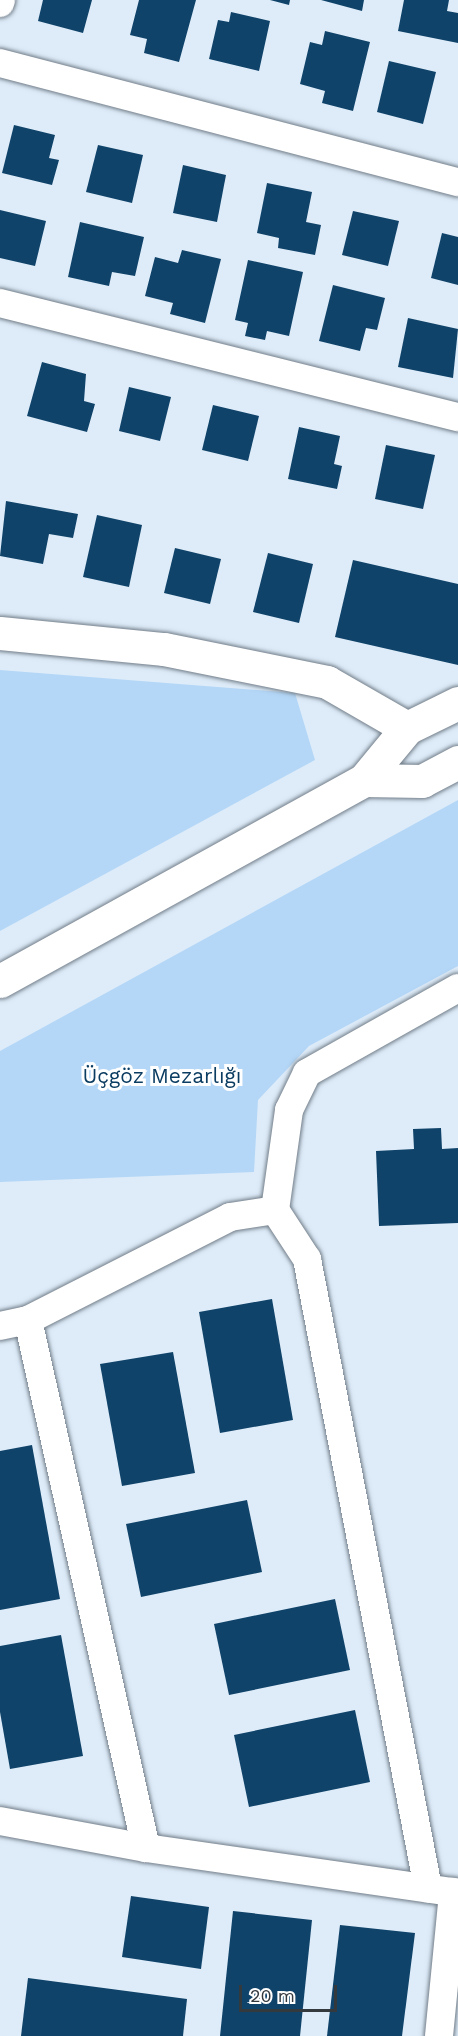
<!DOCTYPE html>
<html>
<head>
<meta charset="utf-8">
<style>
  body { margin:0 }
  #map { position:relative; width:458px; height:2036px; overflow:hidden; background:#deecf9; font-family:"Work Sans",sans-serif }
  div>[style] { position:absolute }
  .green>* { inset:0; background:#b4d7f7 }
  .building>* { inset:0; background:#104369 }
  .roads { filter:drop-shadow(0 0 2px #717d88) drop-shadow(0 0 2px #717d88) }
  .minor>* { height:28px; margin:-14px; padding:0 14px; transform-origin:14px; border-radius:14px; background:#fff }
  .tertiary>* { height:33px; margin:-16.5px; padding:0 16.5px; transform-origin:16.5px; border-radius:16.5px; background:#fff }
  .secondary>* { height:33px; margin:-16.5px; padding:0 16.5px; transform-origin:16.5px; border-radius:16.5px; background:#fff }
  span { translate:-50% -50%; white-space:nowrap; text-align:center; line-height:1.15; -webkit-text-stroke:6px #fff; paint-order:stroke }
  .park-label { font-size:21px; color:#0b3c61 }
  .scale { position:absolute; left:239px; top:1985px; width:98px; height:27px; box-sizing:border-box; border:3px solid #34393e; border-top:0; padding-left:8px; font-size:18px; line-height:21px; white-space:nowrap; color:#34393e; -webkit-text-stroke:4px #fff; paint-order:stroke }
</style>
</head>
<body>
<div id="map">
  <div class="green">
    <div style="clip-path:polygon(0 670px,295px 693px,315px 760px,0 931px)"></div>
    <div style="clip-path:polygon(458px 800px,458px 966px,309px 1046px,258px 1100px,254px 1172px,0 1182px,0 1051px)"></div>
  </div>
  <div class="building">
    <div style="clip-path:polygon(43px 0,92px 0,83px 33px,38px 21px)"></div>
    <div style="clip-path:polygon(139px 0,196px 0,179px 62px,144px 53px,147px 39px,130px 35px)"></div>
    <div style="clip-path:polygon(270px 0,290px 0,289px 5px)"></div>
    <div style="clip-path:polygon(321px 0,364px 0,362px 11px)"></div>
    <div style="clip-path:polygon(404px 0,449px 0,447px 11px,458px 13px,458px 43px,398px 31px)"></div>
    <div style="clip-path:polygon(231px 12px,270px 21px,259px 71px,209px 59px,218px 20px,229px 22px)"></div>
    <div style="clip-path:polygon(325px 31px,370px 42px,353px 111px,322px 103px,325px 91px,300px 84px,310px 42px,322px 45px)"></div>
    <div style="clip-path:polygon(389px 61px,436px 72px,423px 124px,377px 112px)"></div>
    <div style="clip-path:polygon(14px 125px,55px 135px,49px 158px,59px 160px,52px 185px,2px 173px)"></div>
    <div style="clip-path:polygon(98px 145px,143px 155px,132px 203px,86px 192px)"></div>
    <div style="clip-path:polygon(183px 165px,226px 175px,217px 222px,173px 213px)"></div>
    <div style="clip-path:polygon(267px 183px,312px 192px,306px 222px,321px 225px,315px 255px,278px 248px,279px 238px,257px 233px)"></div>
    <div style="clip-path:polygon(0 210px,46px 221px,35px 266px,0 258px)"></div>
    <div style="clip-path:polygon(353px 211px,399px 221px,388px 266px,342px 255px)"></div>
    <div style="clip-path:polygon(80px 222px,144px 237px,135px 276px,112px 272px,109px 286px,68px 277px)"></div>
    <div style="clip-path:polygon(442px 233px,458px 237px,458px 285px,431px 278px)"></div>
    <div style="clip-path:polygon(182px 250px,221px 259px,205px 323px,170px 314px,173px 303px,145px 296px,155px 257px,178px 263px)"></div>
    <div style="clip-path:polygon(248px 260px,303px 272px,289px 336px,267px 331px,265px 340px,245px 336px,248px 323px,235px 320px)"></div>
    <div style="clip-path:polygon(333px 285px,385px 298px,377px 330px,366px 328px,360px 351px,319px 341px)"></div>
    <div style="clip-path:polygon(408px 318px,458px 329px,453px 378px,398px 367px)"></div>
    <div style="clip-path:polygon(42px 362px,86px 374px,84px 401px,95px 404px,87px 432px,27px 416px)"></div>
    <div style="clip-path:polygon(129px 387px,171px 397px,160px 441px,119px 431px)"></div>
    <div style="clip-path:polygon(213px 405px,259px 416px,248px 461px,202px 450px)"></div>
    <div style="clip-path:polygon(299px 427px,340px 436px,334px 464px,342px 466px,337px 489px,288px 479px)"></div>
    <div style="clip-path:polygon(386px 445px,435px 455px,423px 509px,375px 499px)"></div>
    <div style="clip-path:polygon(6px 501px,78px 514px,73px 538px,49px 534px,43px 564px,0 556px)"></div>
    <div style="clip-path:polygon(97px 515px,142px 525px,129px 587px,83px 577px)"></div>
    <div style="clip-path:polygon(175px 548px,221px 559px,210px 604px,164px 593px)"></div>
    <div style="clip-path:polygon(268px 553px,313px 564px,299px 623px,253px 612px)"></div>
    <div style="clip-path:polygon(353px 560px,458px 584px,458px 665px,335px 637px)"></div>
    <div style="clip-path:polygon(441px 1128px,442px 1149px,458px 1148px,458px 1223px,379px 1226px,376px 1151px,414px 1149px,413px 1129px)"></div>
    <div style="clip-path:polygon(272px 1299px,293px 1420px,220px 1433px,199px 1312px)"></div>
    <div style="clip-path:polygon(173px 1352px,195px 1473px,122px 1486px,100px 1364px)"></div>
    <div style="clip-path:polygon(32px 1445px,60px 1599px,0 1610px,0 1451px)"></div>
    <div style="clip-path:polygon(247px 1500px,262px 1572px,141px 1597px,126px 1524px)"></div>
    <div style="clip-path:polygon(335px 1599px,350px 1670px,229px 1695px,214px 1624px)"></div>
    <div style="clip-path:polygon(61px 1635px,83px 1756px,10px 1769px,0 1712px,0 1646px)"></div>
    <div style="clip-path:polygon(355px 1710px,370px 1782px,249px 1807px,234px 1735px)"></div>
    <div style="clip-path:polygon(131px 1896px,209px 1907px,201px 1969px,122px 1957px)"></div>
    <div style="clip-path:polygon(233px 1911px,312px 1920px,300px 2036px,220px 2036px)"></div>
    <div style="clip-path:polygon(340px 1925px,415px 1933px,402px 2036px,327px 2036px)"></div>
    <div style="clip-path:polygon(28px 1978px,187px 1999px,183px 2036px,21px 2036px)"></div>
  </div>
  <div class="roads">
    <div class="minor">
      <div style="left:0;top:3px;width:3px;rotate:-72deg"></div>
      <div style="left:0;top:63px;width:473px;rotate:14.6deg"></div>
      <div style="left:0;top:303px;width:472px;rotate:14deg"></div>
      <div style="left:275px;top:1210px;width:101px;rotate:-82deg"></div>
      <div style="left:289px;top:1110px;width:41px;rotate:-64.1deg"></div>
      <div style="left:307px;top:1073px;width:173px;rotate:-29.4deg"></div>
      <div style="left:0;top:1326px;width:29px;rotate:-12deg"></div>
      <div style="left:0;top:1821px;width:148px;rotate:10.5deg"></div>
      <div style="left:146px;top:1848px;width:315px;rotate:8.2deg"></div>
      <div style="left:146px;top:1848px;width:541px;rotate:-102.6deg"></div>
      <div style="left:28px;top:1320px;width:227px;rotate:-27deg"></div>
      <div style="left:230px;top:1217px;width:46px;rotate:-8.8deg"></div>
      <div style="left:275px;top:1210px;width:59px;rotate:56.9deg"></div>
      <div style="left:307px;top:1259px;width:641px;rotate:79.11deg"></div>
      <div style="left:439px;top:2036px;width:145px;rotate:-84.4deg"></div>
    </div>
    <div class="tertiary">
      <div style="left:0;top:633px;width:165px;rotate:5.6deg"></div>
      <div style="left:164px;top:649px;width:166px;rotate:11.4deg"></div>
      <div style="left:327px;top:682px;width:92px;rotate:29.9deg"></div>
    </div>
    <div class="secondary">
      <div style="left:364px;top:780px;width:58px;rotate:1deg"></div>
      <div style="left:422px;top:781px;width:41px;rotate:-27.8deg"></div>
      <div style="left:0;top:981px;width:416px;rotate:-28.9deg"></div>
      <div style="left:364px;top:780px;width:67px;rotate:-50.4deg"></div>
      <div style="left:407px;top:728px;width:57px;rotate:-26.1deg"></div>
    </div>
  </div>
  <div class="park-label">
    <span style="left:162px;top:1076px">Üçgöz Mezarlığı</span>
  </div>
  <div class="scale">20 m</div>
</div>
</body>
</html>
